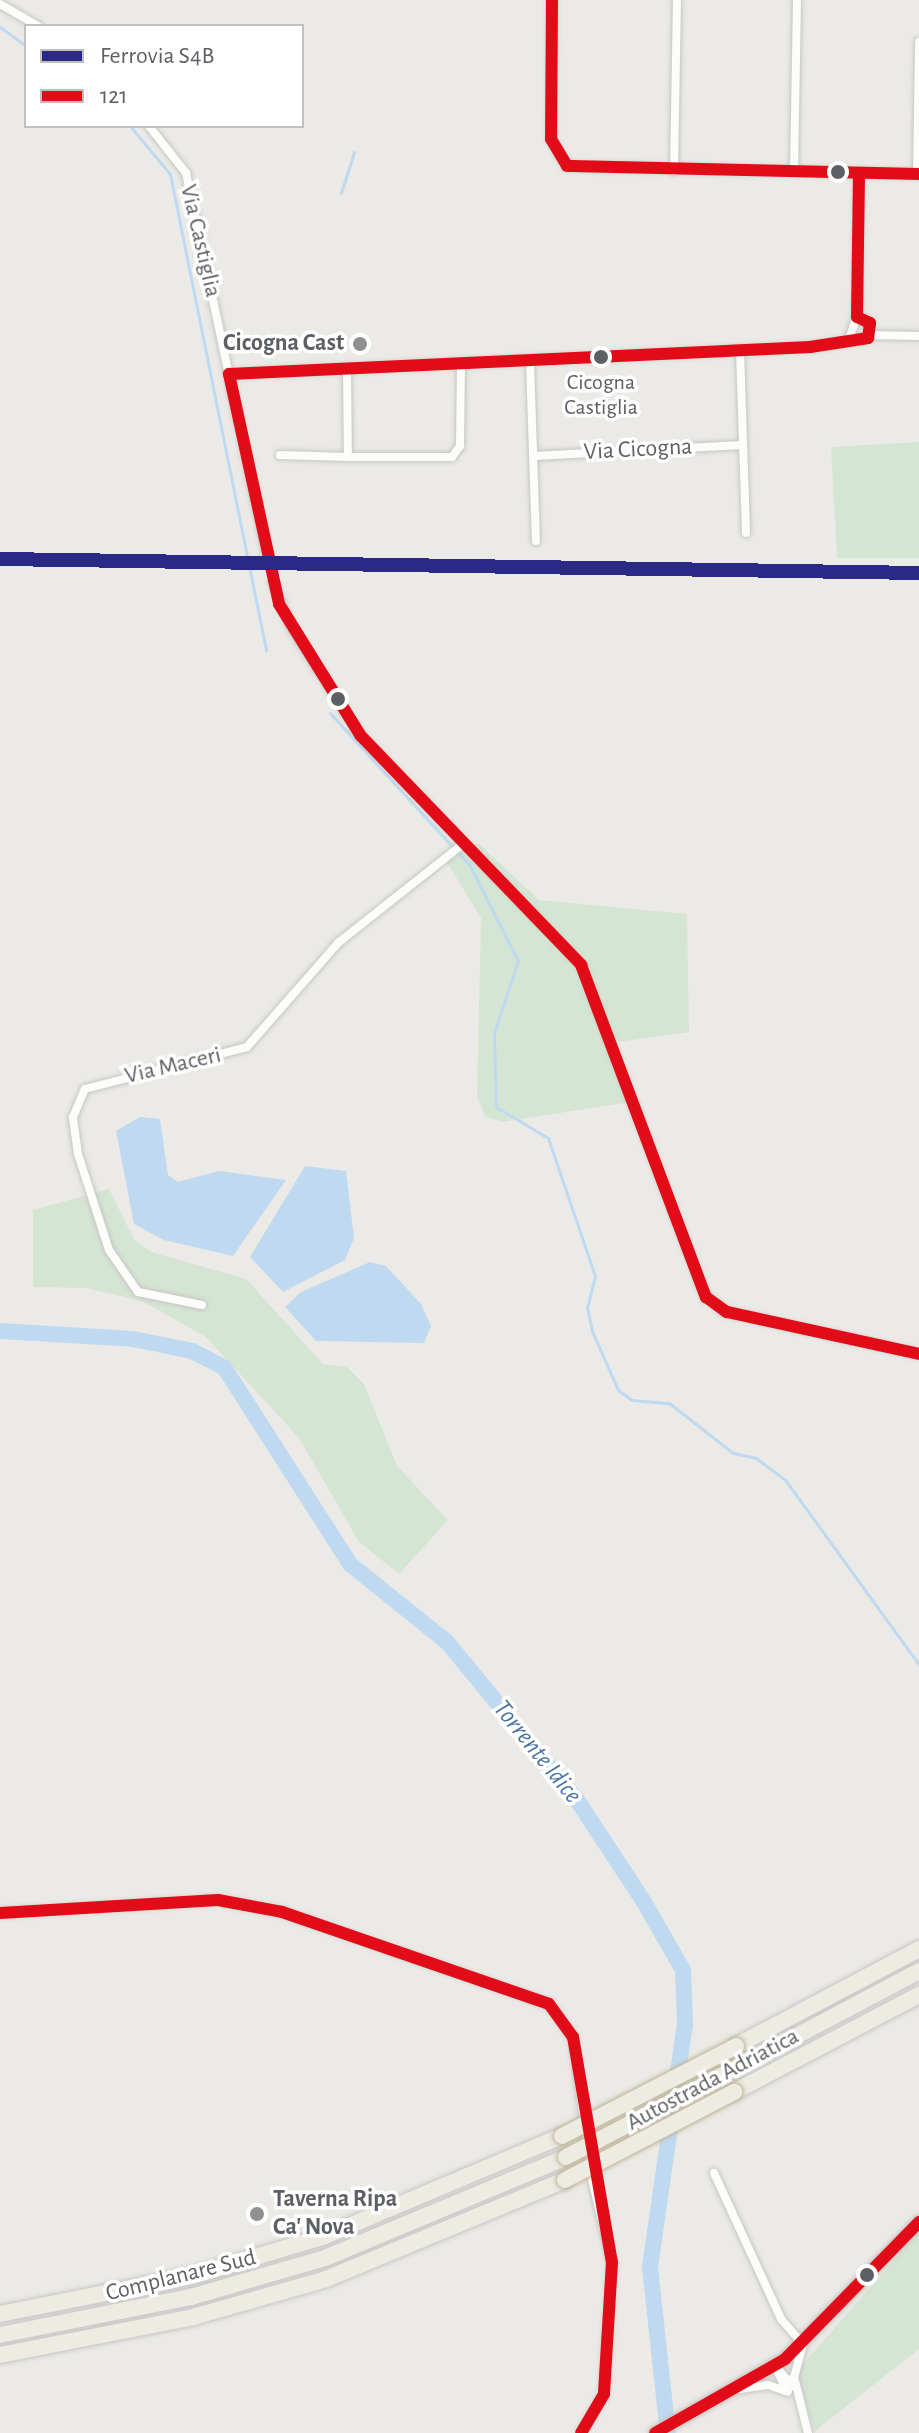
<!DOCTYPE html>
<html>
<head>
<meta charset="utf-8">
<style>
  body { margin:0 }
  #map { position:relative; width:919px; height:2433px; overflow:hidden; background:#ebeae6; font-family:"Alegreya Sans",sans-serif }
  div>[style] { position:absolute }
  .green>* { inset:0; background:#d5e5d3 }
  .water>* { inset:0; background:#bfdaf0 }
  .stream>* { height:3px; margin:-1.5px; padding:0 1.5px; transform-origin:1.5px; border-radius:1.5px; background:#bfdaf0 }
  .river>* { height:16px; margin:-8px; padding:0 8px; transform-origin:8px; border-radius:8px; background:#bfdaf0 }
  .street-tunnel>* { height:8px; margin-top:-4px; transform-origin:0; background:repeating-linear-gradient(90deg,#c7c7c5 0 8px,transparent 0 12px) }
  .roads { filter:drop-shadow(0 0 2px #c7c6c6) drop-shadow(0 0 2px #c7c6c6) }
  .street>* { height:8px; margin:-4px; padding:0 4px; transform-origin:4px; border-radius:4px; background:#fcfcfb }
  .secondary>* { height:12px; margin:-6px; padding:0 6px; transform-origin:6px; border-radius:6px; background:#fcfcfb }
  .highway>* { height:16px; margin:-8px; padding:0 8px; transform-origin:8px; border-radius:8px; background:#edebe2 }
  .bridges { filter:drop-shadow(0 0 2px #beb397) drop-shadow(0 0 2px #beb397) }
  .highway-bridge>* { height:16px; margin:-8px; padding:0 8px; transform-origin:8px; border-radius:8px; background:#edebe2 }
  .bus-1>* { height:12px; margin:-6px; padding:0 6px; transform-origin:6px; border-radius:6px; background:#e20c19 }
  .rail-1>* { height:14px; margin:-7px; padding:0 7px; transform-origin:7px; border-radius:7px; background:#2a2a86 }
  .dots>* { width:22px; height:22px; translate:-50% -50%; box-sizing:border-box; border:4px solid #fff; border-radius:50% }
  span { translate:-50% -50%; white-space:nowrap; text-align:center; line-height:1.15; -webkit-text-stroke:7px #fff; paint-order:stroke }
  .bus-label { font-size:22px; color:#5c5f63 }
  .street-label { font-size:24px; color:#5c5f63 }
  .poi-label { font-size:24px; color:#5c5f63; font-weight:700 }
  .right { translate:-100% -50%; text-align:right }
  .left { translate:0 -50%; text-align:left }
  .water-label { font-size:26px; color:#4b74a5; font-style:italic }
  .legend { position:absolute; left:24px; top:24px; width:280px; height:104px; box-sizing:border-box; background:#fff; border:2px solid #bebfc1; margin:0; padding:10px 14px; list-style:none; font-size:24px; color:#5c5f63 }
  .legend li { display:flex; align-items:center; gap:16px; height:40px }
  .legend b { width:40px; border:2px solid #bebfc1 }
</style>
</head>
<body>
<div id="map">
  <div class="green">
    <div style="clip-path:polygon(919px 442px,919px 558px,837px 558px,831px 447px)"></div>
    <div style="clip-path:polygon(479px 844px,539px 900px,687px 914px,689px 1032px,617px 1042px,637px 1101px,502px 1122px,485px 1116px,477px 1096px,481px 918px,445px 859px,460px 846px)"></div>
    <div style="clip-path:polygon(109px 1189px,134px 1239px,151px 1252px,246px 1279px,323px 1364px,347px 1367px,364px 1384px,397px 1466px,448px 1520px,399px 1574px,359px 1542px,299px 1438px,206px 1337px,142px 1301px,86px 1288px,33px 1287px,33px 1210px)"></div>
    <div style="clip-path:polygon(919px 2232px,919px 2349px,815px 2431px,796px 2372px)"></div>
  </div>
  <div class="water">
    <div style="clip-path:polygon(140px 1117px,160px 1119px,168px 1175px,178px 1182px,219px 1171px,286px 1180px,233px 1256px,164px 1240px,134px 1224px,116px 1131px)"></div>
    <div style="clip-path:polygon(305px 1166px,346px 1171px,354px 1238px,345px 1260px,283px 1292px,250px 1257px)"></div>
    <div style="clip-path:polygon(370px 1262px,386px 1266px,421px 1304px,431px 1326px,424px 1343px,316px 1341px,285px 1307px,301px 1292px)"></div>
  </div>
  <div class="stream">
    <div style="left:0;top:27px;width:32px;rotate:36deg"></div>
    <div style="left:130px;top:126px;width:62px;rotate:50.2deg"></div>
    <div style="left:170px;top:174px;width:486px;rotate:78.6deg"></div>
    <div style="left:341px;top:193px;width:43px;rotate:-72.4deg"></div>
    <div style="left:330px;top:713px;width:207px;rotate:47.5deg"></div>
    <div style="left:470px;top:866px;width:106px;rotate:63.2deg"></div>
    <div style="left:518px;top:961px;width:76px;rotate:108.4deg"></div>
    <div style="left:494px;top:1033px;width:74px;rotate:88.5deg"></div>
    <div style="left:496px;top:1107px;width:61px;rotate:30.8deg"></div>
    <div style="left:548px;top:1138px;width:146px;rotate:71.2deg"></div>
    <div style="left:595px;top:1276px;width:32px;rotate:104deg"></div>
    <div style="left:587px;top:1307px;width:25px;rotate:78deg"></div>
    <div style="left:592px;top:1331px;width:64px;rotate:66.2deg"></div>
    <div style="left:618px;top:1390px;width:17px;rotate:36deg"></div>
    <div style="left:632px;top:1400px;width:37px;rotate:5deg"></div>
    <div style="left:669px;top:1403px;width:81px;rotate:38deg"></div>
    <div style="left:733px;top:1453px;width:24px;rotate:12deg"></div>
    <div style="left:756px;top:1458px;width:38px;rotate:37deg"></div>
    <div style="left:786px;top:1481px;width:227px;rotate:54.1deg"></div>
  </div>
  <div class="river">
    <div style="left:0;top:1331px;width:133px;rotate:3.4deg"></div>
    <div style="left:133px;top:1339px;width:60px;rotate:11.5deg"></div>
    <div style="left:192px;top:1351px;width:36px;rotate:27deg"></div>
    <div style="left:224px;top:1367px;width:234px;rotate:57.4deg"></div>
    <div style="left:350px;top:1564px;width:124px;rotate:38.8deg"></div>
    <div style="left:447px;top:1642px;width:205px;rotate:50.6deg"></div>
    <div style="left:577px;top:1800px;width:122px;rotate:56.7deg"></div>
    <div style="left:644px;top:1902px;width:78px;rotate:60.2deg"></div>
    <div style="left:683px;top:1970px;width:54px;rotate:87.9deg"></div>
    <div style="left:685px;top:2024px;width:246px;rotate:98.2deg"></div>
    <div style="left:650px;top:2268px;width:166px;rotate:83.8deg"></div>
  </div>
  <div class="street-tunnel">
    <div style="left:267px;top:554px;width:29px;rotate:78deg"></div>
  </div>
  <div class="roads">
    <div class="street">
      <div style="left:552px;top:0;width:139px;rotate:90.4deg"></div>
      <div style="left:551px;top:139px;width:31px;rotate:59deg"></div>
      <div style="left:567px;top:166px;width:352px;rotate:1.3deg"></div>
      <div style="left:0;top:4px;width:44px;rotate:30.1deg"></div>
      <div style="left:149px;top:126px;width:60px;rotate:51.8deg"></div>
      <div style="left:186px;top:173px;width:390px;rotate:78deg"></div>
      <div style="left:674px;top:171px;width:171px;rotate:-89deg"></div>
      <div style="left:794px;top:172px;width:172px;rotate:-89deg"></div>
      <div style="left:917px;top:174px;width:132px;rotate:-89.1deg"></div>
      <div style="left:857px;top:317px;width:144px;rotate:-89.2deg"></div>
      <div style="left:870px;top:335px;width:49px;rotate:1.2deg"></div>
      <div style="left:850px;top:336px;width:20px;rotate:-70deg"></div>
      <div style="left:740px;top:351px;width:182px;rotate:88.1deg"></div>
      <div style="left:530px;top:362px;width:179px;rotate:88.1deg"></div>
      <div style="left:347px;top:368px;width:89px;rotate:89.4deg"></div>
      <div style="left:348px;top:457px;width:104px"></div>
      <div style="left:452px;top:457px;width:14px;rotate:-54deg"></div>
      <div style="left:460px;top:446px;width:81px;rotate:-89.3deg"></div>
      <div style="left:229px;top:374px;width:582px;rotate:-2.66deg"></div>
      <div style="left:810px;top:347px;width:59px;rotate:-8.8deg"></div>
      <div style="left:868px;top:338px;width:15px;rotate:-82deg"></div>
      <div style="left:870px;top:323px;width:14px;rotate:-155deg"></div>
      <div style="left:280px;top:455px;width:68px;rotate:1.7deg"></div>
      <div style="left:533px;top:456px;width:210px;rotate:-3deg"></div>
      <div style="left:273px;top:582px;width:48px;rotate:68.2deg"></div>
      <div style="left:291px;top:627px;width:130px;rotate:57.3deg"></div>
      <div style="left:361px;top:736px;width:318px;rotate:46.1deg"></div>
      <div style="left:581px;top:965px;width:355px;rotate:69.4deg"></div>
      <div style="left:706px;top:1297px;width:26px;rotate:36deg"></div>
      <div style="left:727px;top:1312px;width:197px;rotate:12.3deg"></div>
      <div style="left:202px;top:1305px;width:65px;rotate:-168.5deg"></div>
      <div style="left:138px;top:1292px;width:51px;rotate:-124.6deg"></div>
      <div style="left:109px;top:1250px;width:101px;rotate:-107.9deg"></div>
      <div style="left:78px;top:1154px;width:37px;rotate:-98deg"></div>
      <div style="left:73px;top:1117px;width:30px;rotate:-67deg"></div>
      <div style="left:85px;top:1089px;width:167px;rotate:-14.5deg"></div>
      <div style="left:247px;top:1047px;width:138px;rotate:-48.8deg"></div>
      <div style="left:338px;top:943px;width:161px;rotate:-38.4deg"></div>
      <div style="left:0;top:1913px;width:218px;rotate:-3.4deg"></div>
      <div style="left:218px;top:1900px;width:65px;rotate:10.6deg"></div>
      <div style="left:282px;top:1912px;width:282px;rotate:19deg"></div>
      <div style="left:549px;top:2004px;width:41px;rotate:54deg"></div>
      <div style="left:573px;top:2037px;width:143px;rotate:82.4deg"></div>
      <div style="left:592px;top:2179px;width:85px;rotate:76.5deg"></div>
      <div style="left:612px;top:2262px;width:132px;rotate:93.5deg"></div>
      <div style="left:604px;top:2394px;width:45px;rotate:120.5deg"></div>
      <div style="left:714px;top:2173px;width:161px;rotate:65.3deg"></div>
      <div style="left:781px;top:2319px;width:33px;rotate:49deg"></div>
      <div style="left:803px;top:2344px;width:34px;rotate:105deg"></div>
      <div style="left:794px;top:2377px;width:58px;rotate:76deg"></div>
      <div style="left:775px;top:2366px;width:26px;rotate:65deg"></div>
      <div style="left:775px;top:2366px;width:27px;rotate:48deg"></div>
      <div style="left:740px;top:2389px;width:28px;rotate:-8deg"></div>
      <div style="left:768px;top:2385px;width:21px;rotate:19deg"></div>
    </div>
    <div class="secondary">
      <div style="left:655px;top:2433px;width:150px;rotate:-29.6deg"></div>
      <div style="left:785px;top:2359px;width:192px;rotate:-45.6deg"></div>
    </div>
    <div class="highway">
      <div style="left:736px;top:2046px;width:207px;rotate:-27.9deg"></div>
      <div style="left:734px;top:2069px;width:209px;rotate:-27.9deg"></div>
      <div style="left:734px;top:2092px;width:209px;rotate:-27.7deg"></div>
      <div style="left:0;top:2314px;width:196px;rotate:-11.2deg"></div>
      <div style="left:192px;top:2276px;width:139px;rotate:-16.7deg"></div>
      <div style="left:325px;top:2236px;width:257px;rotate:-22.9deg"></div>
      <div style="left:0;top:2335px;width:195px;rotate:-11.3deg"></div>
      <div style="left:191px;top:2297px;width:140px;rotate:-16.2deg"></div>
      <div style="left:325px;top:2258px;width:261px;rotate:-22.7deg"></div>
      <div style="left:0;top:2355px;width:197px;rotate:-11.1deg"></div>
      <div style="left:193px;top:2317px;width:138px;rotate:-15.9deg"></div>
      <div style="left:326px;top:2279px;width:259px;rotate:-22.5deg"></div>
    </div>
  </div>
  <div class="bridges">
    <div class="highway-bridge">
      <div style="left:562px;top:2136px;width:196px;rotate:-27.3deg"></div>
      <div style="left:566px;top:2157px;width:190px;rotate:-27.6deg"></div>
      <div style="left:565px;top:2180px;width:191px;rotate:-27.5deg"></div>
    </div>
  </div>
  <div class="bus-1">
    <div style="left:552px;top:0;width:139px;rotate:90.4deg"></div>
    <div style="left:551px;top:139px;width:31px;rotate:59deg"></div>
    <div style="left:567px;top:166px;width:352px;rotate:1.3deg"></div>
    <div style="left:857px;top:317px;width:144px;rotate:-89.2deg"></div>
    <div style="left:229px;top:374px;width:235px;rotate:77.7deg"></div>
    <div style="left:279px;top:604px;width:155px;rotate:58.2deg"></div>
    <div style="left:361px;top:736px;width:318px;rotate:46.1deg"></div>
    <div style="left:581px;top:965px;width:355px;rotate:69.4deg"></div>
    <div style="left:706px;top:1297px;width:26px;rotate:36deg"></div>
    <div style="left:727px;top:1312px;width:197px;rotate:12.3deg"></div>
    <div style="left:229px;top:374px;width:582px;rotate:-2.66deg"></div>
    <div style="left:810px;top:347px;width:59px;rotate:-8.8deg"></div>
    <div style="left:868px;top:338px;width:15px;rotate:-82deg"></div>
    <div style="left:870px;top:323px;width:14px;rotate:-155deg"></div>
    <div style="left:0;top:1913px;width:218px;rotate:-3.4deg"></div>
    <div style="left:218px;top:1900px;width:65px;rotate:10.6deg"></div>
    <div style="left:282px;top:1912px;width:282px;rotate:19deg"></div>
    <div style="left:549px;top:2004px;width:41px;rotate:54deg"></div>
    <div style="left:573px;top:2037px;width:228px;rotate:80.2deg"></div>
    <div style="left:612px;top:2262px;width:132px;rotate:93.5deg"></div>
    <div style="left:604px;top:2394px;width:45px;rotate:120.5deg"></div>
    <div style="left:655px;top:2433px;width:150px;rotate:-29.6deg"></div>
    <div style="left:785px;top:2359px;width:192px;rotate:-45.6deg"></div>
  </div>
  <div class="rail-1">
    <div style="left:0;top:559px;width:919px;rotate:0.87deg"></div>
  </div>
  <div class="dots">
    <div style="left:838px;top:172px;background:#5c5f63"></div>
    <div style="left:360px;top:344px;background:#8e9091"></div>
    <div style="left:601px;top:357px;background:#5c5f63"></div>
    <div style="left:338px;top:699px;background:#5c5f63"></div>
    <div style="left:257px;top:2214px;background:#8e9091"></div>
    <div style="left:867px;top:2275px;background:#5c5f63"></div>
  </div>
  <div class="bus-label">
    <span style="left:601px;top:395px">Cicogna<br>Castiglia</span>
  </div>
  <div class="street-label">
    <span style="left:200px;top:241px;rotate:77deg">Via Castiglia</span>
    <span style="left:638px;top:450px;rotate:-3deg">Via Cicogna</span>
    <span style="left:173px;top:1066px;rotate:-13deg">Via Maceri</span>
    <span style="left:713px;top:2080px;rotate:-28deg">Autostrada Adriatica</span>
    <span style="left:181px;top:2276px;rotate:-14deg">Complanare Sud</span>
  </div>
  <div class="poi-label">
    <span class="right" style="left:344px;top:344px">Cicogna Cast</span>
    <span class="left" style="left:273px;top:2214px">Taverna Ripa<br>Ca' Nova</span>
  </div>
  <div class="water-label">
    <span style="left:537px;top:1752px;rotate:51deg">Torrente Idice</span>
  </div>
  <ul class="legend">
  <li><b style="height:10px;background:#2a2a86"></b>Ferrovia S4B</li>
  <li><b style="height:10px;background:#e20c19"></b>121</li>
  </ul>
</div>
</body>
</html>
